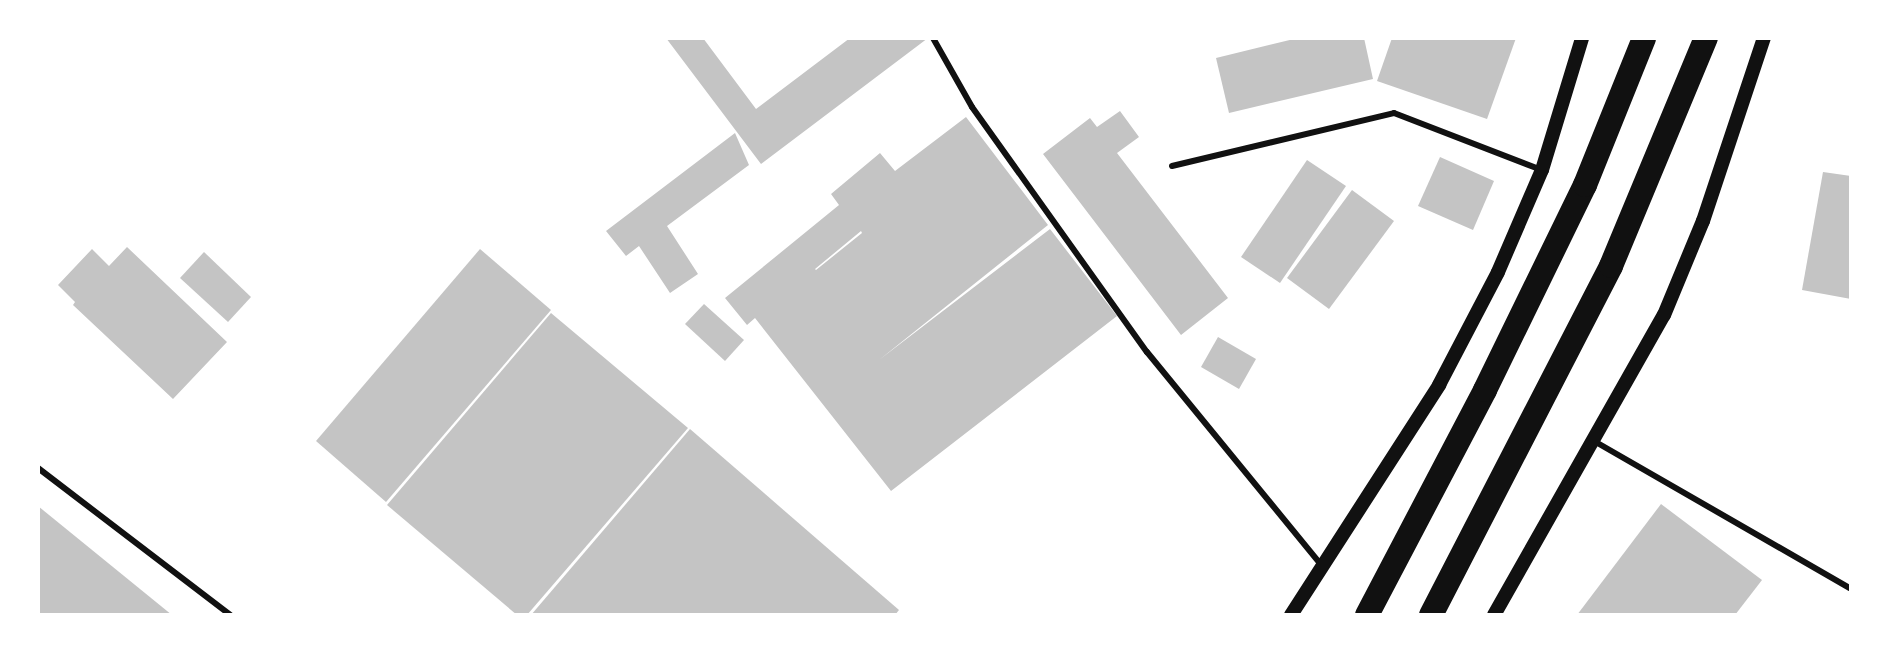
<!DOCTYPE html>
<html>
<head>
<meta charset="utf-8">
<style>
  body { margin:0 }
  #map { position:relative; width:1889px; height:653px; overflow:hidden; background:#fff; font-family:Raleway,sans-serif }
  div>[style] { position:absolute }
  .building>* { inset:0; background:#c4c4c4 }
  .service>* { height:6px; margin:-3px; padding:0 3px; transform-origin:3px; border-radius:3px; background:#111 }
  .tertiary>* { height:14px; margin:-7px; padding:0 7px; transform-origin:7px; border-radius:7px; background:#111 }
  .motorway>* { height:24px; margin:-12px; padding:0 12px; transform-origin:12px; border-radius:12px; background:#111 }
  span { translate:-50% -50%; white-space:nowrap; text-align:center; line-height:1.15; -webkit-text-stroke:8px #fff; paint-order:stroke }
  .frame { position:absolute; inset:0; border:40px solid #fff; pointer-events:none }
</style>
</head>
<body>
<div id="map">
  <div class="building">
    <div style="clip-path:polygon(666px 38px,703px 38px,756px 109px,850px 38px,928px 38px,761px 164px)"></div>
    <div style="clip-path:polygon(1298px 38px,1364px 38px,1373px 79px,1229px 113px,1216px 58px)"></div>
    <div style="clip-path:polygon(1392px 38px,1516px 38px,1487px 119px,1377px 81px)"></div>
    <div style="clip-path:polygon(1120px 111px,1139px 137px,1117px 153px,1228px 298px,1181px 335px,1043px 154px,1090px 118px,1097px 127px)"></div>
    <div style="clip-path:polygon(evenodd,966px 117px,1048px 225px,879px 360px,1050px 229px,1117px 316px,891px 491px,755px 318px,747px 325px,725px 298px,839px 205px,831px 194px,880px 153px,895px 171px,966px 117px,861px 231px,862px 233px,816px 270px,815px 269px,861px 231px)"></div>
    <div style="clip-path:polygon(735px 133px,749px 165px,667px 226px,698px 274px,670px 293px,639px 246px,626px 256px,606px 231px)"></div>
    <div style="clip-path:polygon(1440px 157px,1494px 181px,1473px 230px,1418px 206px)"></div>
    <div style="clip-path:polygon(1307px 160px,1346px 186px,1280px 283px,1241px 257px)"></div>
    <div style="clip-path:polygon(1823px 172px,1851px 176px,1851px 299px,1802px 290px)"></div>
    <div style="clip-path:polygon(1352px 190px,1394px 221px,1329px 309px,1287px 278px)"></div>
    <div style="clip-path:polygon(127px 247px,227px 342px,173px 399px,73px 305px,75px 302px,58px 285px,92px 249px,109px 266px)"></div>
    <div style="clip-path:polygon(480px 249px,551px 310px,386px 502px,316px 441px)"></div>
    <div style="clip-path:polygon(204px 252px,251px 297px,228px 322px,180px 278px)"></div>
    <div style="clip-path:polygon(704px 304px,744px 340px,725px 361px,685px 324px)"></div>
    <div style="clip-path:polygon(551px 313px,688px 428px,527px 615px,517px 615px,387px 505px)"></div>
    <div style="clip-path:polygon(1218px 337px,1256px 359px,1239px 389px,1201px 367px)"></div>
    <div style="clip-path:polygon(690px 429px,899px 610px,895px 615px,531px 615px)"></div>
    <div style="clip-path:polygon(1661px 504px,1762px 580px,1735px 615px,1577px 615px)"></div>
    <div style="clip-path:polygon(38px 506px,172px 615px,38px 615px)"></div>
  </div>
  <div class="service">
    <div style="left:933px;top:38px;width:79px;rotate:60.5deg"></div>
    <div style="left:972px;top:107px;width:301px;rotate:54.5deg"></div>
    <div style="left:1147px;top:352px;width:276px;rotate:50.7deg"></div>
    <div style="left:1172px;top:166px;width:228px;rotate:-13.4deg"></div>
    <div style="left:1394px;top:113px;width:159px;rotate:21.1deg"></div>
    <div style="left:1594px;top:441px;width:297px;rotate:29.9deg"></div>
    <div style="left:38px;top:468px;width:242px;rotate:37.4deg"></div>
  </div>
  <div class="tertiary">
    <div style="left:1291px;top:615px;width:274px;rotate:-57.2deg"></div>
    <div style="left:1439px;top:385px;width:127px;rotate:-62.4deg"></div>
    <div style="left:1498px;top:272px;width:111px;rotate:-66.7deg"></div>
    <div style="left:1542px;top:170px;width:138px;rotate:-73.1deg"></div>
    <div style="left:1494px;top:615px;width:345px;rotate:-60.5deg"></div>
    <div style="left:1664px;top:315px;width:102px;rotate:-67.5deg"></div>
    <div style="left:1703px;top:221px;width:193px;rotate:-71.6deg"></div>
  </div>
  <div class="motorway">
    <div style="left:1367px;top:615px;width:254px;rotate:-62.3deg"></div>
    <div style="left:1485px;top:390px;width:228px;rotate:-64deg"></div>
    <div style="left:1585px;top:185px;width:158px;rotate:-68.1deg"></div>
    <div style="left:1431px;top:615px;width:393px;rotate:-62.7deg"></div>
    <div style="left:1611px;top:266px;width:247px;rotate:-67.4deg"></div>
  </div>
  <div class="frame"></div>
</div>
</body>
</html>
